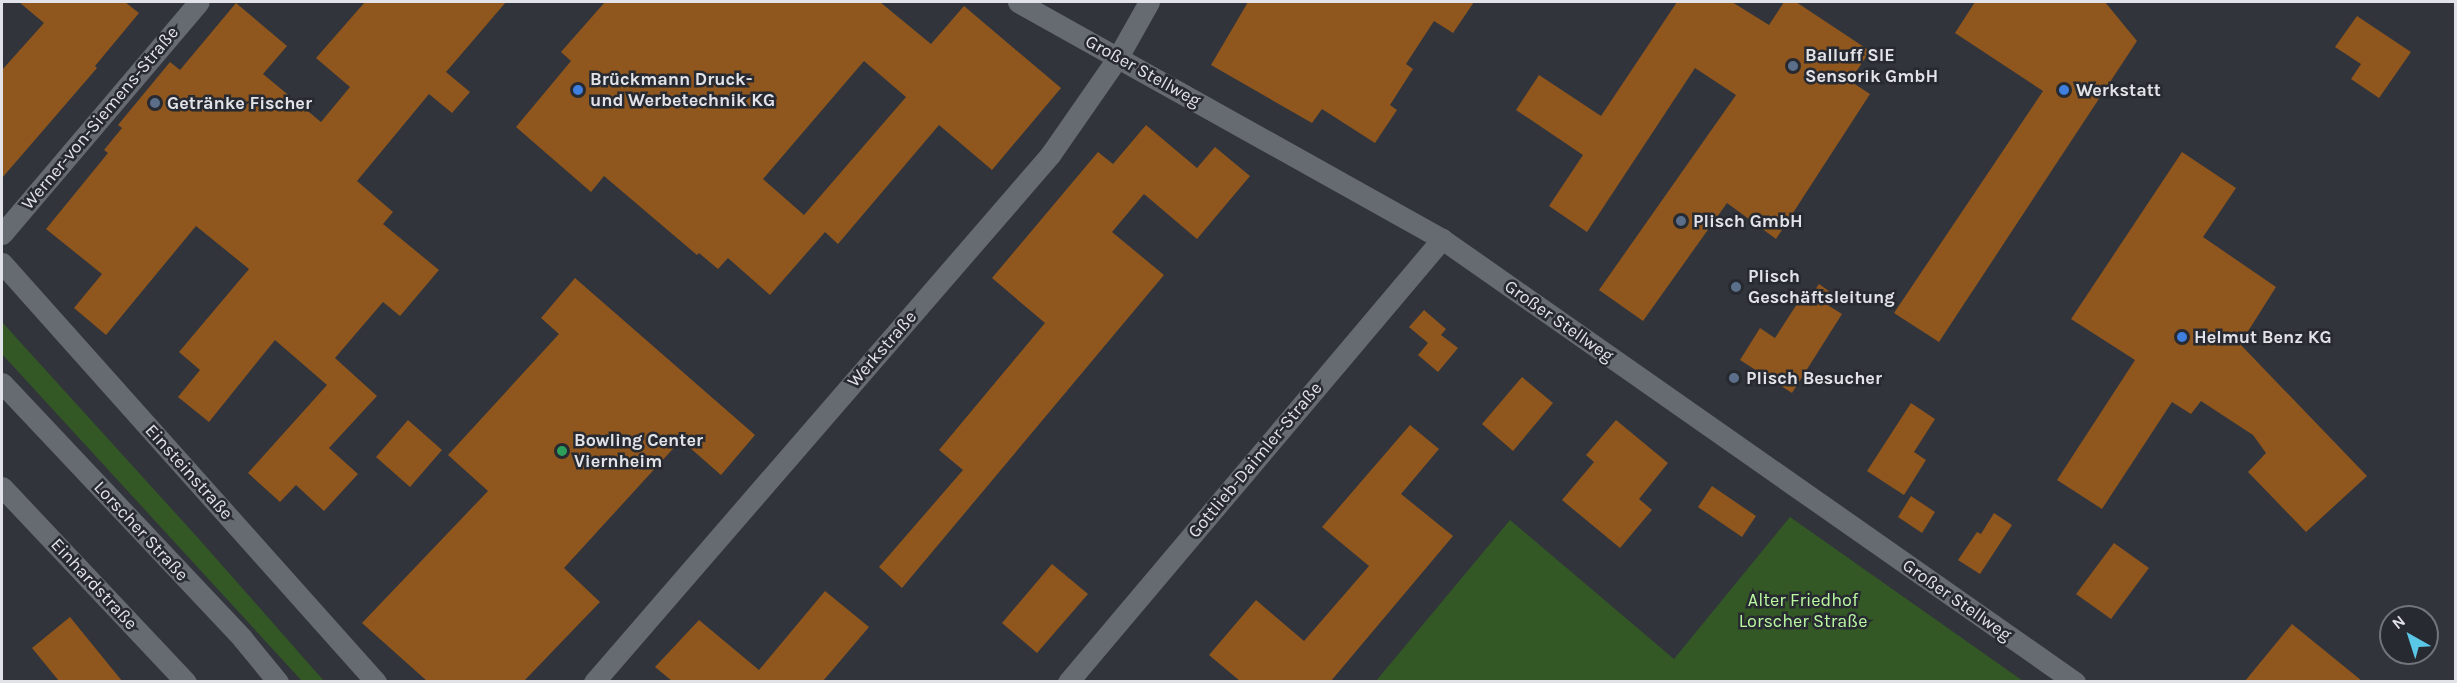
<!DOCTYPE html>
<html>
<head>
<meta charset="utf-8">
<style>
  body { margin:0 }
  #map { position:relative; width:2457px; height:683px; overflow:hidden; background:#31343b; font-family:Karla,sans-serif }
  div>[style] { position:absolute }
  .green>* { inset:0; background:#345825 }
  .building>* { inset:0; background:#8f561e }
  .minor>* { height:21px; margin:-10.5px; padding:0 10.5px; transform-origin:10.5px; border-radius:10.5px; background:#666a71 }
  .dots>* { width:16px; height:16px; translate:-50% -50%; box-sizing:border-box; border:3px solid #272a30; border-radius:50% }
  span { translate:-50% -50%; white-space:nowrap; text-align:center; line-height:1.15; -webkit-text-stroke:5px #272a30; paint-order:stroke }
  .poi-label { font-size:18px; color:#e1e3e8; font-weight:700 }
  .left { translate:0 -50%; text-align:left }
  .street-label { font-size:18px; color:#e1e3e8 }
  .park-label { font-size:18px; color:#baf9a1 }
  .frame { position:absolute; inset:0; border:3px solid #e1e3e8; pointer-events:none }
  .north { position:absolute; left:2379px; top:605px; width:60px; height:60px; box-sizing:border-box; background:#272a30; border:2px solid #71747a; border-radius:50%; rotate:321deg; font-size:16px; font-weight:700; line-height:24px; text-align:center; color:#e1e3e8 }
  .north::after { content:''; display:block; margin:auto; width:21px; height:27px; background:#5bc7e7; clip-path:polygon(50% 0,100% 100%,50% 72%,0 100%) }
</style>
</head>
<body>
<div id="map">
  <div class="green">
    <div style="clip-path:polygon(2px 322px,198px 538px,324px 681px,302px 681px,2px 354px)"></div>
    <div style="clip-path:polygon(1790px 517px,2023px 681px,1376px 681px,1510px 520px,1674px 659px)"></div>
  </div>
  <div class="building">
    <div style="clip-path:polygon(19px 2px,125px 2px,139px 13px,95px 66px,97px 68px,2px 178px,2px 70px,44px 23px)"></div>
    <div style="clip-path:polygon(365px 2px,506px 2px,446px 72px,470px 92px,452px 113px,429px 94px,357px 181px,393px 212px,383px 224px,439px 270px,400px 316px,383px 302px,335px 358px,377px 396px,329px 448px,358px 474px,324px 511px,296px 485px,280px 502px,248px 473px,327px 385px,275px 340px,209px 422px,178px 397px,200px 370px,179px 352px,249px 269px,196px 226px,106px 335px,74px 308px,102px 274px,46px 229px,108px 153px,104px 150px,122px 128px,118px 125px,170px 62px,180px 70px,236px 3px,287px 46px,263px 74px,321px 122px,350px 87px,316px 58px)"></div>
    <div style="clip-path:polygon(evenodd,605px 2px,880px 2px,931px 44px,964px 6px,1061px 88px,992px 170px,939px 125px,838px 244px,825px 232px,770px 295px,728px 258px,718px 269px,699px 253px,697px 255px,604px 176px,591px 192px,516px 127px,571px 61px,561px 52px,605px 2px,864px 61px,906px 97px,804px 215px,763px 179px,864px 61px)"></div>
    <div style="clip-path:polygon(1248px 2px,1474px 2px,1453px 33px,1434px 21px,1406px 64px,1413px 69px,1390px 105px,1397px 110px,1375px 143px,1322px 109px,1312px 123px,1211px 65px)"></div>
    <div style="clip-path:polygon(1677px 2px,1732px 2px,1769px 25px,1784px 2px,1796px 2px,1870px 51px,1850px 81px,1870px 94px,1776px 239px,1727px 203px,1643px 321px,1599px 290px,1736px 95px,1695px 68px,1587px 232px,1549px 206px,1583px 155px,1516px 110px,1539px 75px,1601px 116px)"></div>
    <div style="clip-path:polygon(1975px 2px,2105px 2px,2137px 41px,1939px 342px,1894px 313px,2043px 91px,1955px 33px)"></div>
    <div style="clip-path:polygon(2357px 16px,2411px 52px,2379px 98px,2351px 79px,2361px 64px,2335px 47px)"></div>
    <div style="clip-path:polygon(1146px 125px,1197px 168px,1215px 147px,1250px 176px,1197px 239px,1144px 194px,1112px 232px,1164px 275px,902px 588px,879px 567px,963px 470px,939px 450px,1045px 323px,992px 278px,1098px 152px,1113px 164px)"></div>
    <div style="clip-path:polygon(2182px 152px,2236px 188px,2203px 237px,2276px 287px,2240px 344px,2367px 476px,2306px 532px,2248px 472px,2266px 453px,2253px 435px,2201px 401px,2191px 414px,2172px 402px,2102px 509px,2057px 480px,2135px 360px,2071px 319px)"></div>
    <div style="clip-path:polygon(575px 278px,755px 435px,721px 475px,681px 440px,564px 568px,600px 602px,524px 681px,427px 681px,362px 623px,488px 491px,448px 455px,559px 334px,541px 318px)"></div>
    <div style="clip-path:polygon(1819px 284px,1836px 296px,1829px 306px,1842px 314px,1792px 393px,1740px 360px,1760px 328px,1775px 338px,1806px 290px,1812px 294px)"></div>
    <div style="clip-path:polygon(1424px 310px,1446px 329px,1441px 335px,1458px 348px,1438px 372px,1418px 355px,1428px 343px,1409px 327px)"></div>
    <div style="clip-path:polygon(1522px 377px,1553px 403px,1513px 451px,1482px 424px)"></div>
    <div style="clip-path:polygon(1911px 403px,1935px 419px,1914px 452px,1926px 460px,1904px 495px,1867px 471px)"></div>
    <div style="clip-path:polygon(408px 420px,442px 450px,410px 487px,376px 457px)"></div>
    <div style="clip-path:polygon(1616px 420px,1668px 463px,1639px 499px,1652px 510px,1620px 548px,1562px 500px,1594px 462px,1586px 455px)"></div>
    <div style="clip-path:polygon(1410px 425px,1439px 449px,1401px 494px,1453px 536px,1331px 681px,1240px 681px,1209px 655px,1256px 600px,1304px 641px,1369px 566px,1322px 527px)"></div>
    <div style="clip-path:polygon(1712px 486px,1756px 516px,1742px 537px,1698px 507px)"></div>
    <div style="clip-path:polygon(1911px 496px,1935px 512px,1922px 533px,1898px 517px)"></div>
    <div style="clip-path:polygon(1994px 513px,2012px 525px,1980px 574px,1958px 560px,1977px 532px,1981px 534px)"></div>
    <div style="clip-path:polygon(2114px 543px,2149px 568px,2111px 619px,2076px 594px)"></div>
    <div style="clip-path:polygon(1052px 564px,1088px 594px,1037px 653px,1002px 623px)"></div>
    <div style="clip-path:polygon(825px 591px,869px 627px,823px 681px,672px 681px,655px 667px,699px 620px,759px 670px)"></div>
    <div style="clip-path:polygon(70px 617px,122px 681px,59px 681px,32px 648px)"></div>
    <div style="clip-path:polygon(2292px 624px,2362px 681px,2245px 681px)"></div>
  </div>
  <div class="minor">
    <div style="left:1018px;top:2px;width:486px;rotate:29.2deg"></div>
    <div style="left:1442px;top:239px;width:773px;rotate:34.99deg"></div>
    <div style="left:2px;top:234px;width:304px;rotate:-49.7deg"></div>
    <div style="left:2px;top:263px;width:562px;rotate:48.25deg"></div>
    <div style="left:2px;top:383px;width:350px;rotate:46.7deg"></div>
    <div style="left:242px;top:638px;width:57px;rotate:50.7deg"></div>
    <div style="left:2px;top:487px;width:268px;rotate:46.7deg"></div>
    <div style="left:594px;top:682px;width:697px;rotate:-49.13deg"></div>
    <div style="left:1050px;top:155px;width:119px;rotate:-55.2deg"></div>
    <div style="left:1118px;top:57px;width:63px;rotate:-60.6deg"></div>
    <div style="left:1068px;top:682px;width:580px;rotate:-49.83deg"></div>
  </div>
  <div class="dots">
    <div style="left:1793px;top:66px;background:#5c6f8a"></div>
    <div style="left:578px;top:90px;background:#3f7fe0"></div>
    <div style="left:2064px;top:90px;background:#3f7fe0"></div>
    <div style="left:155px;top:103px;background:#5c6f8a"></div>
    <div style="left:1681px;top:221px;background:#5c6f8a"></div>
    <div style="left:1736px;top:287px;background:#5c6f8a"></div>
    <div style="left:2182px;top:337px;background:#3f7fe0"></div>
    <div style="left:1734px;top:378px;background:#5c6f8a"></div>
    <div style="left:562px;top:451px;background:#2e9e5b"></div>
  </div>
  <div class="poi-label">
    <span class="left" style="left:1805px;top:66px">Balluff SIE<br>Sensorik GmbH</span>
    <span class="left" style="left:590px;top:90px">Brückmann Druck-<br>und Werbetechnik KG</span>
    <span class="left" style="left:2076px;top:90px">Werkstatt</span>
    <span class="left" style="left:167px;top:103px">Getränke Fischer</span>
    <span class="left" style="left:1693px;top:221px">Plisch GmbH</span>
    <span class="left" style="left:1748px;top:287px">Plisch<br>Geschäftsleitung</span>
    <span class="left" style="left:2194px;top:337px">Helmut Benz KG</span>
    <span class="left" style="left:1746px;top:378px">Plisch Besucher</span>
    <span class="left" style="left:574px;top:451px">Bowling Center<br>Viernheim</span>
  </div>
  <div class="street-label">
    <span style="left:1143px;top:71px;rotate:29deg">Großer Stellweg</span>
    <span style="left:100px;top:118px;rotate:-50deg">Werner-von-Siemens-Straße</span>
    <span style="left:1559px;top:321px;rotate:35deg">Großer Stellweg</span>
    <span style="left:882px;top:349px;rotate:-49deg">Werkstraße</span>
    <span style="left:1255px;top:460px;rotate:-50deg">Gottlieb-Daimler-Straße</span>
    <span style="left:189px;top:472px;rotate:48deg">Einsteinstraße</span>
    <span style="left:141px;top:531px;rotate:47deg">Lorscher Straße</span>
    <span style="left:94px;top:584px;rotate:47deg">Einhardstraße</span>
    <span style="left:1957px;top:600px;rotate:35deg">Großer Stellweg</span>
  </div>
  <div class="park-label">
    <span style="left:1803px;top:611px">Alter Friedhof<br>Lorscher Straße</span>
  </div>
  <div class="frame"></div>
  <div class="north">N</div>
</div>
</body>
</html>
